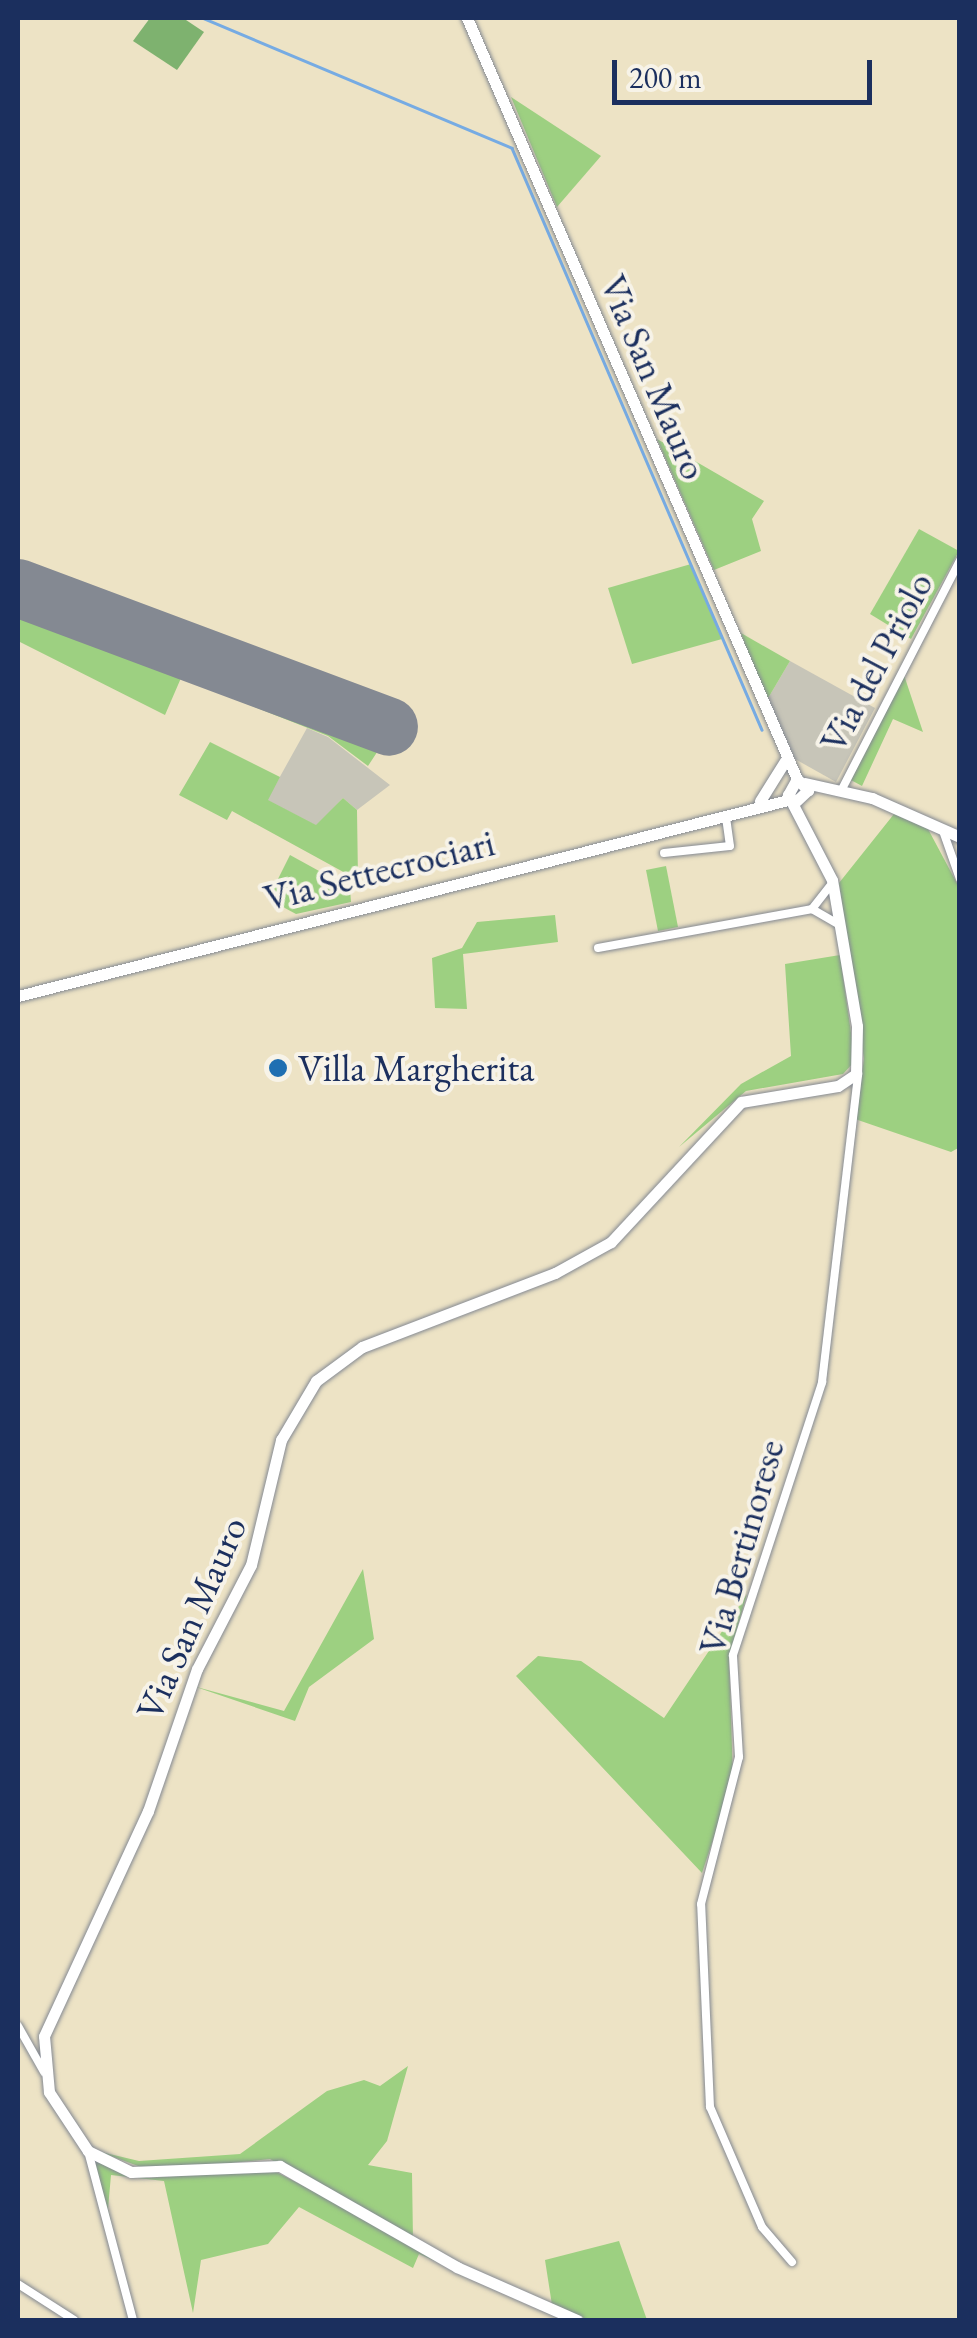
<!DOCTYPE html>
<html>
<head>
<meta charset="utf-8">
<style>
  body { margin:0 }
  #map { position:relative; width:977px; height:2338px; overflow:hidden; background:#ede3c5; font-family:"EB Garamond",serif }
  div>[style] { position:absolute }
  .industrial>* { inset:0; background:#c7c5b8 }
  .green>* { inset:0; background:#9dd081 }
  .forest>* { inset:0; background:#7eb26f }
  .stream>* { height:2.5px; margin:-1.25px; padding:0 1.25px; transform-origin:1.25px; border-radius:1.25px; background:#76abe3 }
  .runway>* { height:58px; margin:-29px; padding:0 29px; transform-origin:29px; border-radius:29px; background:#848992 }
  .roads { filter:drop-shadow(0 0 2px #848992) drop-shadow(0 0 2px #848992) }
  .street>* { height:8px; margin:-4px; padding:0 4px; transform-origin:4px; border-radius:4px; background:#fff }
  .secondary>* { height:11px; margin:-5.5px; padding:0 5.5px; transform-origin:5.5px; border-radius:5.5px; background:#fff }
  .dots>* { width:28px; height:28px; translate:-50% -50%; box-sizing:border-box; border:5px solid #f7f3e8; border-radius:50% }
  span { translate:-50% -50%; white-space:nowrap; text-align:center; line-height:1.15; -webkit-text-stroke:8px #f7f3e8; paint-order:stroke }
  .street-label { font-size:38px; color:#1b2f5e }
  .poi-label { font-size:38px; color:#1b2f5e }
  .left { translate:0 -50%; text-align:left }
  .frame { position:absolute; inset:0; border:20px solid #1b2f5e; pointer-events:none }
  .scale { position:absolute; left:612px; top:60px; width:260px; height:45px; box-sizing:border-box; border:5px solid #1b2f5e; border-top:0; padding-left:12px; font-size:30px; line-height:35px; white-space:nowrap; color:#1b2f5e; -webkit-text-stroke:8px #f7f3e8; paint-order:stroke }
</style>
</head>
<body>
<div id="map">
  <div class="industrial">
    <div style="clip-path:polygon(790px 661px,875px 708px,836px 782px,795px 759px,767px 700px)"></div>
    <div style="clip-path:polygon(307px 728px,328px 737px,390px 785px,357px 810px,343px 798px,317px 826px,267px 800px)"></div>
  </div>
  <div class="green">
    <div style="clip-path:polygon(511px 97px,601px 156px,557px 207px)"></div>
    <div style="clip-path:polygon(657px 439px,764px 501px,752px 519px,761px 551px,714px 570px)"></div>
    <div style="clip-path:polygon(919px 529px,959px 551px,911px 639px,870px 614px)"></div>
    <div style="clip-path:polygon(691px 564px,722px 639px,632px 664px,608px 588px)"></div>
    <div style="clip-path:polygon(18px 601px,387px 737px,368px 766px,328px 736px,181px 678px,165px 715px,18px 641px)"></div>
    <div style="clip-path:polygon(741px 633px,790px 661px,767px 700px,760px 686px)"></div>
    <div style="clip-path:polygon(904px 675px,923px 732px,893px 719px,862px 786px,849px 779px)"></div>
    <div style="clip-path:polygon(210px 742px,280px 777px,268px 800px,316px 825px,343px 798px,357px 810px,358px 880px,232px 811px,227px 820px,179px 795px)"></div>
    <div style="clip-path:polygon(894px 814px,928px 829px,959px 887px,960px 1147px,951px 1152px,855px 1119px,864px 1059px,839px 883px)"></div>
    <div style="clip-path:polygon(290px 855px,350px 888px,351px 902px,296px 914px,268px 899px)"></div>
    <div style="clip-path:polygon(666px 866px,678px 927px,658px 931px,646px 870px)"></div>
    <div style="clip-path:polygon(555px 915px,558px 942px,463px 954px,467px 1009px,435px 1008px,432px 958px,462px 948px,477px 922px)"></div>
    <div style="clip-path:polygon(840px 955px,855px 1061px,843px 1074px,746px 1091px,679px 1147px,741px 1084px,791px 1056px,785px 964px)"></div>
    <div style="clip-path:polygon(363px 1569px,374px 1639px,309px 1687px,295px 1721px,193px 1686px,284px 1711px)"></div>
    <div style="clip-path:polygon(747px 1594px,729px 1657px,733px 1779px,702px 1873px,516px 1676px,538px 1656px,581px 1661px,664px 1718px)"></div>
    <div style="clip-path:polygon(408px 2066px,387px 2141px,368px 2165px,412px 2173px,413px 2240px,270px 2159px,152px 2171px,97px 2151px,139px 2161px,240px 2154px,327px 2091px,364px 2080px,380px 2086px)"></div>
    <div style="clip-path:polygon(92px 2158px,149px 2178px,270px 2169px,569px 2320px,419px 2254px,413px 2268px,299px 2207px,268px 2244px,201px 2260px,193px 2313px,164px 2181px,111px 2175px,108px 2209px,135px 2320px)"></div>
    <div style="clip-path:polygon(619px 2241px,647px 2320px,589px 2320px,552px 2305px,545px 2260px)"></div>
  </div>
  <div class="forest">
    <div style="clip-path:polygon(150px 18px,183px 18px,204px 32px,177px 70px,133px 41px)"></div>
  </div>
  <div class="stream">
    <div style="left:203px;top:18px;width:335px;rotate:22.8deg"></div>
    <div style="left:512px;top:148px;width:633px;rotate:66.75deg"></div>
  </div>
  <div class="runway">
    <div style="left:18px;top:588px;width:396px;rotate:20.5deg"></div>
  </div>
  <div class="roads">
    <div class="street">
      <div style="left:841px;top:791px;width:260px;rotate:-62.7deg"></div>
      <div style="left:943px;top:831px;width:51px;rotate:70.5deg"></div>
      <div style="left:664px;top:853px;width:66px;rotate:-6.1deg"></div>
      <div style="left:730px;top:846px;width:30px;rotate:-98deg"></div>
      <div style="left:812px;top:909px;width:29px;rotate:-52deg"></div>
      <div style="left:598px;top:948px;width:218px;rotate:-10.3deg"></div>
      <div style="left:812px;top:909px;width:28px;rotate:30deg"></div>
      <div style="left:18px;top:2026px;width:53px;rotate:60.5deg"></div>
      <div style="left:88px;top:2151px;width:175px;rotate:75.1deg"></div>
      <div style="left:792px;top:2262px;width:46px;rotate:-130.6deg"></div>
      <div style="left:762px;top:2227px;width:131px;rotate:-113.4deg"></div>
      <div style="left:710px;top:2107px;width:203px;rotate:-92.5deg"></div>
      <div style="left:701px;top:1904px;width:152px;rotate:-75.5deg"></div>
      <div style="left:739px;top:1757px;width:102px;rotate:-93.4deg"></div>
      <div style="left:733px;top:1655px;width:287px;rotate:-71.9deg"></div>
      <div style="left:822px;top:1382px;width:310px;rotate:-83.3deg"></div>
      <div style="left:18px;top:2284px;width:67px;rotate:32.7deg"></div>
    </div>
    <div class="secondary">
      <div style="left:467px;top:18px;width:829px;rotate:66.56deg"></div>
      <div style="left:805px;top:783px;width:69px;rotate:12.6deg"></div>
      <div style="left:872px;top:798px;width:96px;rotate:23.9deg"></div>
      <div style="left:760px;top:801px;width:47px;rotate:-58deg"></div>
      <div style="left:18px;top:996px;width:799px;rotate:-14.28deg"></div>
      <div style="left:577px;top:2320px;width:131px;rotate:-156.2deg"></div>
      <div style="left:457px;top:2267px;width:204px;rotate:-150.3deg"></div>
      <div style="left:280px;top:2166px;width:149px;rotate:177.7deg"></div>
      <div style="left:131px;top:2172px;width:48px;rotate:-154deg"></div>
      <div style="left:88px;top:2151px;width:71px;rotate:-123.5deg"></div>
      <div style="left:49px;top:2092px;width:56px;rotate:-95.1deg"></div>
      <div style="left:44px;top:2036px;width:248px;rotate:-65.2deg"></div>
      <div style="left:148px;top:1811px;width:150px;rotate:-71deg"></div>
      <div style="left:197px;top:1669px;width:117px;rotate:-62.6deg"></div>
      <div style="left:251px;top:1565px;width:129px;rotate:-76.5deg"></div>
      <div style="left:281px;top:1440px;width:69px;rotate:-59.3deg"></div>
      <div style="left:316px;top:1381px;width:57px;rotate:-36.5deg"></div>
      <div style="left:362px;top:1347px;width:207px;rotate:-21deg"></div>
      <div style="left:555px;top:1273px;width:64px;rotate:-29deg"></div>
      <div style="left:611px;top:1242px;width:191px;rotate:-47.1deg"></div>
      <div style="left:741px;top:1102px;width:98px;rotate:-9.4deg"></div>
      <div style="left:838px;top:1086px;width:22px;rotate:-34deg"></div>
      <div style="left:856px;top:1074px;width:48px;rotate:-88.8deg"></div>
      <div style="left:857px;top:1026px;width:148px;rotate:-99.7deg"></div>
      <div style="left:832px;top:880px;width:96px;rotate:-117.4deg"></div>
      <div style="left:788px;top:795px;width:18px;rotate:-61deg"></div>
      <div style="left:797px;top:779px;width:16px;rotate:45deg"></div>
      <div style="left:808px;top:790px;width:16px;rotate:137deg"></div>
    </div>
  </div>
  <div class="dots">
    <div style="left:278px;top:1068px;background:#1f6fb2"></div>
  </div>
  <div class="street-label">
    <span style="left:654px;top:377px;rotate:67deg">Via San Mauro</span>
    <span style="left:876px;top:662px;rotate:-62deg">Via del Priolo</span>
    <span style="left:379px;top:870px;rotate:-14deg">Via Settecrociari</span>
    <span style="left:741px;top:1547px;rotate:-74deg">Via Bertinorese</span>
    <span style="left:191px;top:1618px;rotate:-66deg">Via San Mauro</span>
  </div>
  <div class="poi-label">
    <span class="left" style="left:298px;top:1068px">Villa Margherita</span>
  </div>
  <div class="frame"></div>
  <div class="scale">200 m</div>
</div>
</body>
</html>
